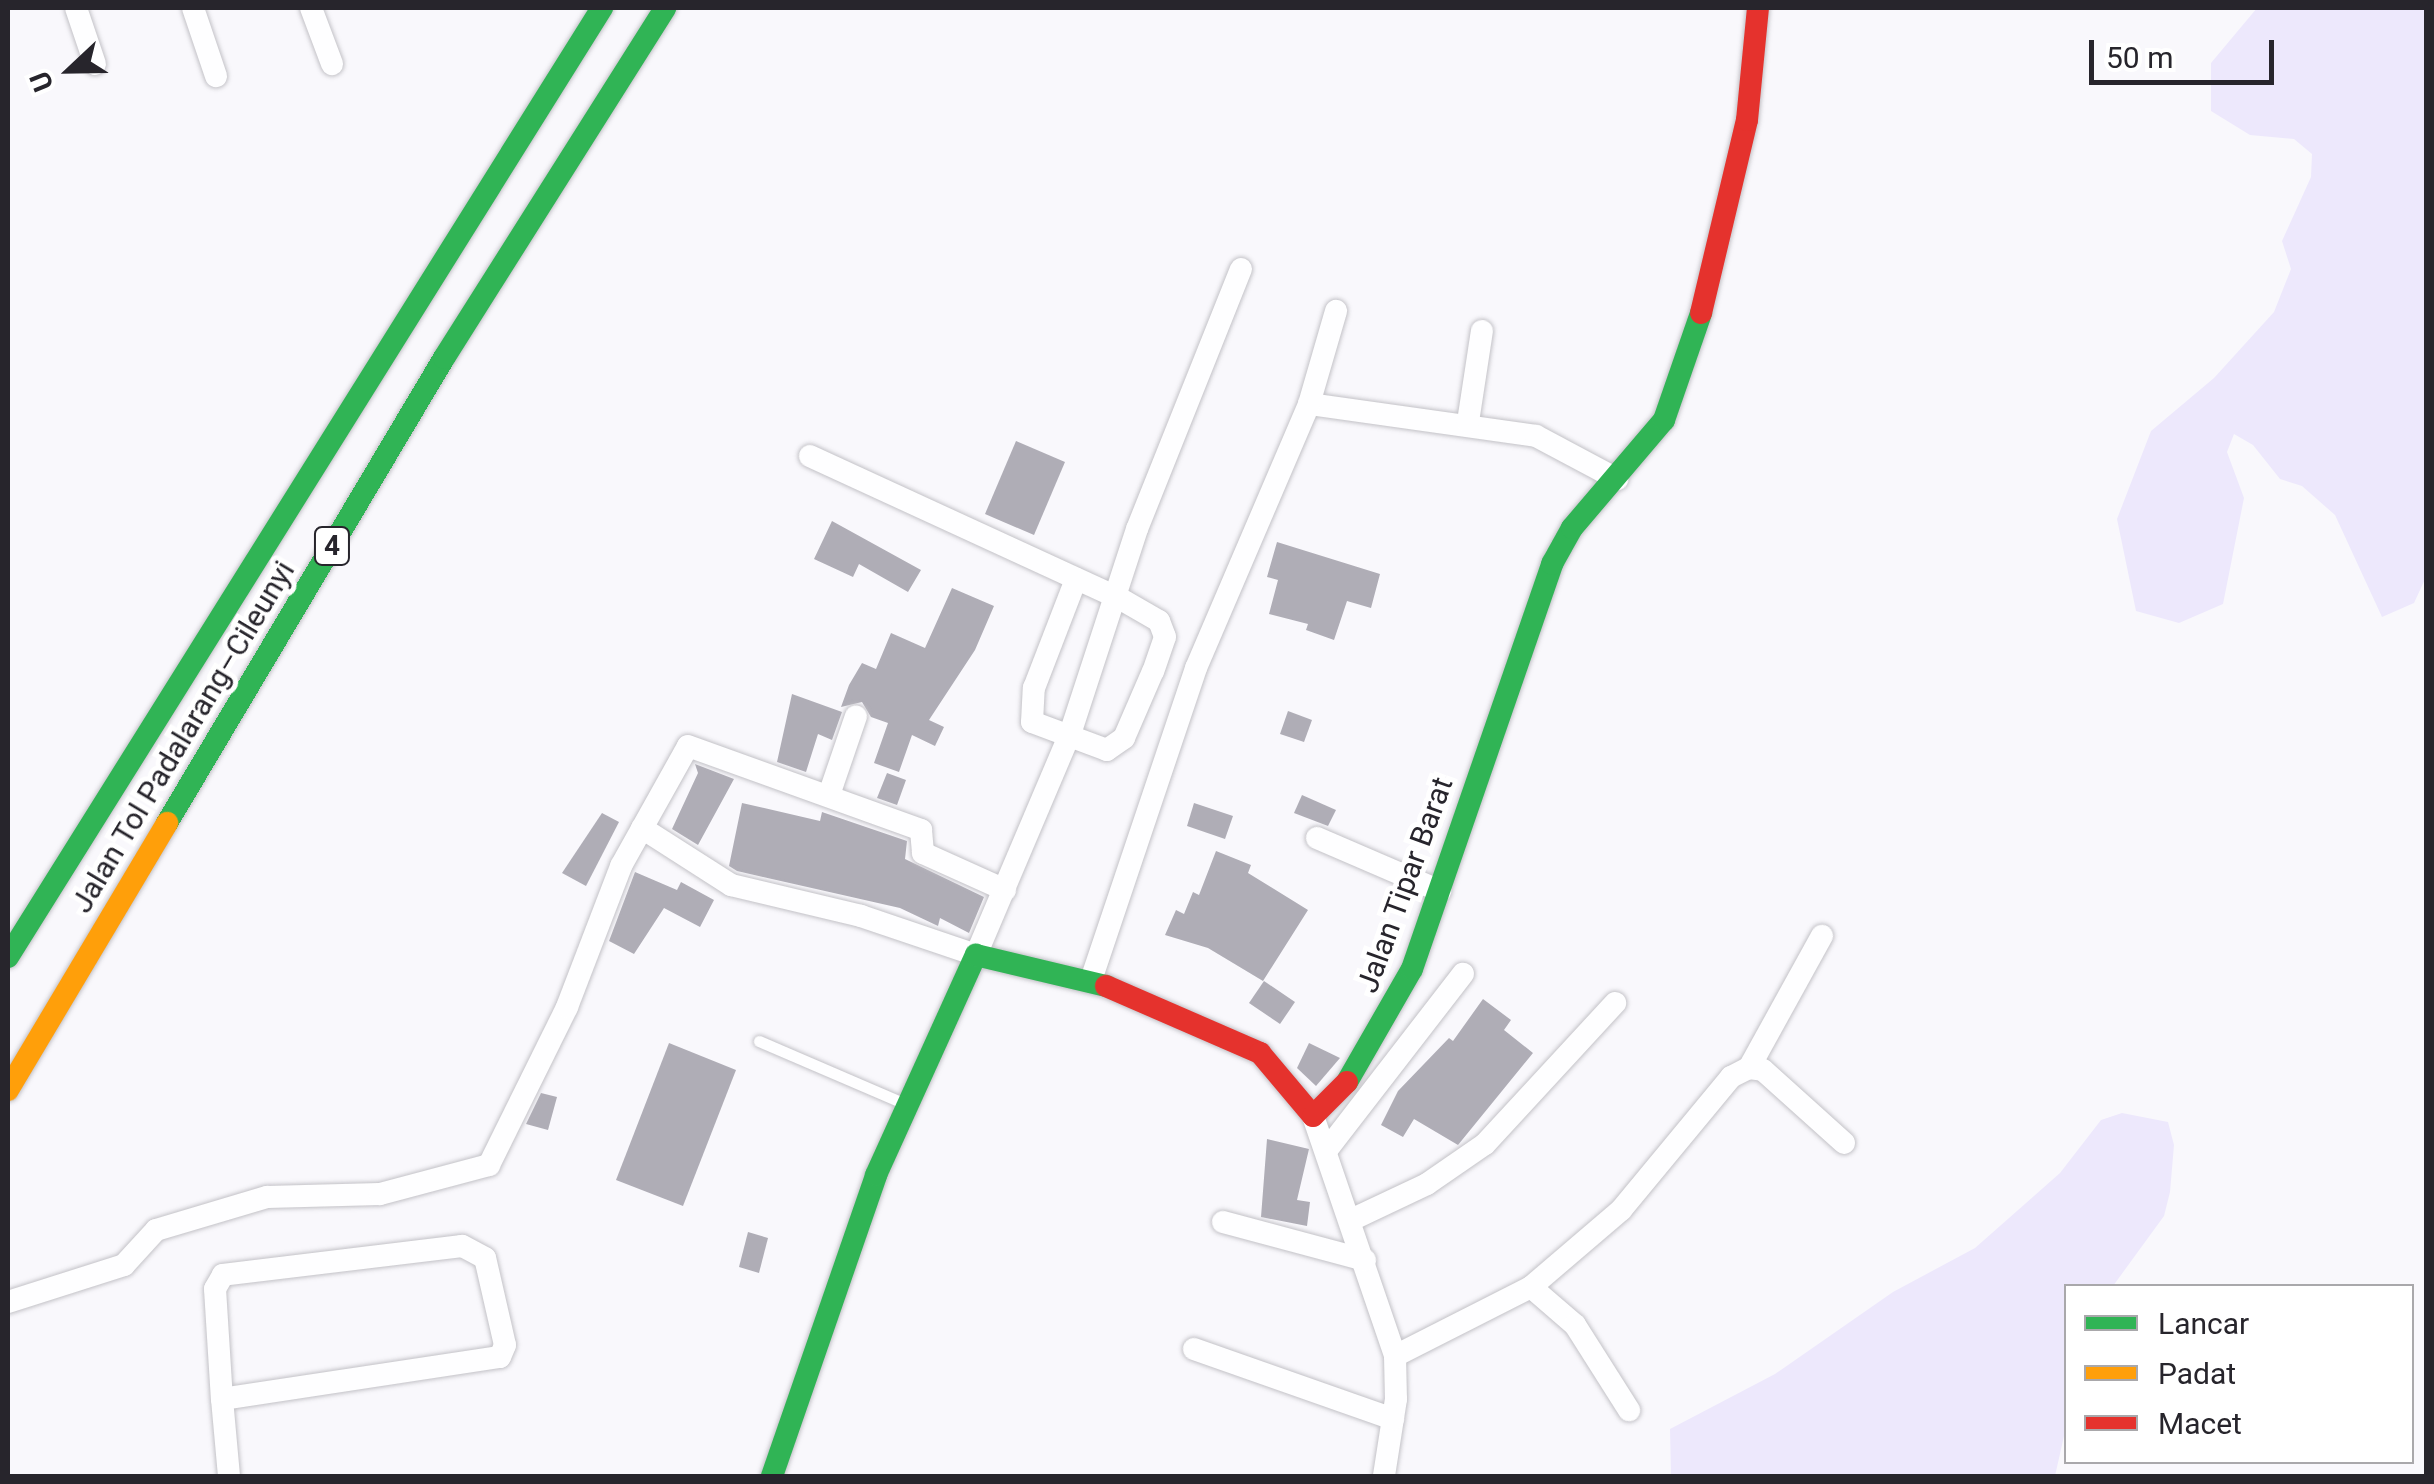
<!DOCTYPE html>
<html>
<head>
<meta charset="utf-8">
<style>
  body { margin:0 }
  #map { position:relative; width:2434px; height:1484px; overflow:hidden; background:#f9f8fc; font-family:Roboto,sans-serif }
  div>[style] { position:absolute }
  .green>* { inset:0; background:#ede8fc }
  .building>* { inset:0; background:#afadb6 }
  .roads { filter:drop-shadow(0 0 2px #c3c2c7) drop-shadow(0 0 2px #c3c2c7) }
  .lane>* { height:11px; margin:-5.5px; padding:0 5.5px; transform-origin:5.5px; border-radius:5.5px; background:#fefeff }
  .street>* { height:22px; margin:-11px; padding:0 11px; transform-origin:11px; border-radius:11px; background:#fefeff }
  .fast>* { height:22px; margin:-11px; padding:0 11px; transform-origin:11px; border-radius:11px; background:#30b455 }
  .slow>* { height:22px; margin:-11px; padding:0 11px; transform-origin:11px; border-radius:11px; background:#ff9f0a }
  .jam>* { height:22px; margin:-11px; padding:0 11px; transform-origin:11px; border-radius:11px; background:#e5322d }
  span { translate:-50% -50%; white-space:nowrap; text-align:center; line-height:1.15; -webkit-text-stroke:10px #fff; paint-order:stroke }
  .shield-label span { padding:2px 8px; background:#fff; border:2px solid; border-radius:8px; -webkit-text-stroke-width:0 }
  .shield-label { font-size:28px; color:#27252c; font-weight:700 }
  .street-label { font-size:30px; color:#27252c }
  .frame { position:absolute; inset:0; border:10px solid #27252c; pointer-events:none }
  .legend { position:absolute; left:2064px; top:1284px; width:350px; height:180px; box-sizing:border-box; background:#fff; border:2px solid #a9a8ab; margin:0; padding:12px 18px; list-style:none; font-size:30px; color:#27252c }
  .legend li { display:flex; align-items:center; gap:20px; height:50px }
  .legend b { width:50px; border:2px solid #a9a8ab }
  .north { position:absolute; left:20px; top:20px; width:100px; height:100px; -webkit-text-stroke:8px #fff; paint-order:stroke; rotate:248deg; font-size:28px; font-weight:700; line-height:40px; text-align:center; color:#27252c }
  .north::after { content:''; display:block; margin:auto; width:35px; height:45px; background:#27252c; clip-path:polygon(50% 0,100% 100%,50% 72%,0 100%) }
  .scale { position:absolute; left:2089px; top:40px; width:185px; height:45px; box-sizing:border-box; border:5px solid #27252c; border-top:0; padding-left:12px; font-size:30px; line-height:35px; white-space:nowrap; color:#27252c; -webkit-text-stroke:8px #fff; paint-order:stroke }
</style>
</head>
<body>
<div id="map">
  <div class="green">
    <div style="clip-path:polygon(2257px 8px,2426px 8px,2426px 577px,2414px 603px,2382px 617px,2335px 515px,2302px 486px,2280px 479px,2253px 445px,2234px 434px,2227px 452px,2244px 498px,2223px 604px,2179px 623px,2136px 611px,2117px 519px,2151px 431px,2214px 378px,2274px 312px,2291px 269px,2282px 241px,2311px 177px,2312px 154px,2294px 139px,2250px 135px,2211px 111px,2211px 63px)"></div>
    <div style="clip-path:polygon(2122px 1113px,2168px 1122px,2174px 1145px,2170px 1192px,2164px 1216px,2113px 1286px,2066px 1286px,2066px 1427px,2055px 1476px,1671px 1476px,1670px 1429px,1775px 1374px,1893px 1292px,1975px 1248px,2060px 1173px,2101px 1120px)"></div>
  </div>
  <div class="building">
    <div style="clip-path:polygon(1016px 441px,1065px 462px,1034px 535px,985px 514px)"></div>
    <div style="clip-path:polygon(832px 521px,921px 570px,908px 592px,859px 564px,853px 577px,814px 559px)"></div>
    <div style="clip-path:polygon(1277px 542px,1380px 574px,1371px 608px,1347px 601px,1334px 640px,1306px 630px,1308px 624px,1269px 614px,1278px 580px,1267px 577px)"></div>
    <div style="clip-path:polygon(952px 588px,994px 606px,975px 650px,929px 720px,944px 727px,935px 746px,912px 735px,899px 772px,874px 763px,888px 723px,871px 717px,862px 702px,841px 707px,849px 685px,862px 663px,876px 669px,891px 633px,925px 648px)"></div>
    <div style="clip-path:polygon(792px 694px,842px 712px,832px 740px,818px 734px,806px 772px,777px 762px)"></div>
    <div style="clip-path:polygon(1288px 711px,1312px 720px,1304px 742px,1280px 734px)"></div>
    <div style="clip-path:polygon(695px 764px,734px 779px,698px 845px,672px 829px,698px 773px)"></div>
    <div style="clip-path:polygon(887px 773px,906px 780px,897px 805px,877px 798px)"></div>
    <div style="clip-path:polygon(1302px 795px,1336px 810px,1328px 826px,1294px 813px)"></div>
    <div style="clip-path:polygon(742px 803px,820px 821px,822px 812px,907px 841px,905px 859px,984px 897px,969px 933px,940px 918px,938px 926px,900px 908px,737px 871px,729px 866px)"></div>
    <div style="clip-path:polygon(1194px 803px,1233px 816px,1225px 839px,1187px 826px)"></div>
    <div style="clip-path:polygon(602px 813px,619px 822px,586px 886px,562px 873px)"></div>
    <div style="clip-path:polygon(1216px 851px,1251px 865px,1248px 873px,1308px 910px,1263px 981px,1208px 948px,1165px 935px,1176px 910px,1184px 914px,1193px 892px,1199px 895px)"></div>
    <div style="clip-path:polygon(635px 872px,677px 890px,681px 882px,714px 900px,700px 927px,664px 908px,634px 954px,609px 941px)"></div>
    <div style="clip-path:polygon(1264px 981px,1295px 1002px,1280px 1024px,1249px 1003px)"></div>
    <div style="clip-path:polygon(1483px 999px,1511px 1020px,1504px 1030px,1533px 1053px,1458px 1145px,1414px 1119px,1403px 1137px,1381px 1125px,1398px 1091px,1449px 1038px,1453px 1041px)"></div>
    <div style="clip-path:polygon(669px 1043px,736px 1070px,683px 1206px,616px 1180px)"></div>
    <div style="clip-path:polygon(1309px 1043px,1340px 1058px,1316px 1086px,1297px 1068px)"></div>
    <div style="clip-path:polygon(541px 1093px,557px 1097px,548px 1130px,526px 1124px)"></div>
    <div style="clip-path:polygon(1267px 1139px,1309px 1149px,1297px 1200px,1310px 1202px,1307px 1226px,1261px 1217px)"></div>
    <div style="clip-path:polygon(748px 1232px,768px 1238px,759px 1273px,739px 1267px)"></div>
  </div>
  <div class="roads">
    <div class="lane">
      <div style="left:759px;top:1041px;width:159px;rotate:23.3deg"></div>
    </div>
    <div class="street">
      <div style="left:76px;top:8px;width:59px;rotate:71.3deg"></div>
      <div style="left:193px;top:8px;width:72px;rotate:71.3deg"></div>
      <div style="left:311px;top:8px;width:60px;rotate:69.4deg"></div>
      <div style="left:1309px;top:404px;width:229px;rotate:8deg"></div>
      <div style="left:1536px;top:436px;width:92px;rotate:28deg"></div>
      <div style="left:1468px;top:422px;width:92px;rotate:-81.3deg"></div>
      <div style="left:810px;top:456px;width:340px;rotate:24.7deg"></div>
      <div style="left:1119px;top:598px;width:46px;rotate:29.9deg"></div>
      <div style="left:1159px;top:621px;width:17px;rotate:69deg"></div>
      <div style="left:1165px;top:637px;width:36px;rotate:109deg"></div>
      <div style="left:1153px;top:671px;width:73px;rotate:113.4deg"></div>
      <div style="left:1124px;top:738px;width:21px;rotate:145deg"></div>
      <div style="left:1107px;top:750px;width:80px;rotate:-159.5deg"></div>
      <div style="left:1032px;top:722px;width:34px;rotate:-87deg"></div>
      <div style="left:1034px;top:688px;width:117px;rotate:-68.9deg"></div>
      <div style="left:829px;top:795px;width:83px;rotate:-71.1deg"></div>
      <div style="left:642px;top:828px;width:106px;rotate:32.6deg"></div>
      <div style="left:731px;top:885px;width:134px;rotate:13.4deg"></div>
      <div style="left:861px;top:916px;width:121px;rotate:18.7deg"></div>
      <div style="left:976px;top:955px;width:240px;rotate:-67deg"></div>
      <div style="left:1070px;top:734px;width:216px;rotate:-71.9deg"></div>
      <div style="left:1137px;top:529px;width:280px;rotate:-68.2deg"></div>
      <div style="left:1317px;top:838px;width:134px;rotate:23.3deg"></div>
      <div style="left:1091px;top:980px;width:329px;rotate:-71.4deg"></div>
      <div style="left:1196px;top:668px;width:287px;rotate:-66.8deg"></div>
      <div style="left:1309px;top:404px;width:97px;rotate:-73.8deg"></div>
      <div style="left:1749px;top:1068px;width:151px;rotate:-61.1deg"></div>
      <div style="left:1313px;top:1116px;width:254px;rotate:71.1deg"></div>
      <div style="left:1395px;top:1356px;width:43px;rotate:88.7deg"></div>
      <div style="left:1396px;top:1399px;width:78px;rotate:98.9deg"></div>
      <div style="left:1326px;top:1151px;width:224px;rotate:-52.3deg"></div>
      <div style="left:1351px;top:1220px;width:84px;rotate:-25.3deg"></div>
      <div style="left:1427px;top:1184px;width:70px;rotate:-34.6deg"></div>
      <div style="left:1485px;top:1144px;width:192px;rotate:-47.3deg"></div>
      <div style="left:1223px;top:1222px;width:147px;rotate:15deg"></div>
      <div style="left:1531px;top:1287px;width:118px;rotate:-40.5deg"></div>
      <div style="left:1621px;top:1210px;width:173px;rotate:-50.4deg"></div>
      <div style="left:1731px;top:1077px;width:20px;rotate:-27deg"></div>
      <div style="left:1749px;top:1068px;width:14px;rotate:8deg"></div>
      <div style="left:1763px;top:1070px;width:109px;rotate:42deg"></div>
      <div style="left:8px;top:1302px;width:122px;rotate:-17.7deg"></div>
      <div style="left:124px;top:1265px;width:47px;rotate:-47.6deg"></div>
      <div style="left:156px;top:1230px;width:116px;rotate:-16.6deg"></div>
      <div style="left:267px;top:1197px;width:113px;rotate:-1.5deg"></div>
      <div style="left:380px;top:1194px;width:113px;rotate:-14.9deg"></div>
      <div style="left:489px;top:1165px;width:176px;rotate:-63.7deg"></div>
      <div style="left:567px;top:1007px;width:151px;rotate:-69deg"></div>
      <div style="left:621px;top:866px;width:137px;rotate:-60.8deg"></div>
      <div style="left:688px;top:746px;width:248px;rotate:19.8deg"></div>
      <div style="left:921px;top:830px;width:23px;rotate:85deg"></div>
      <div style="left:923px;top:853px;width:90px;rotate:24.3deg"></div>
      <div style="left:1194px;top:1349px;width:211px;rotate:19.4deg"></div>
      <div style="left:1395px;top:1356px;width:153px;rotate:-26.9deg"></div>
      <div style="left:1531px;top:1287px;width:58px;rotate:40.8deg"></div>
      <div style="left:1575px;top:1325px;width:101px;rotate:57.6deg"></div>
      <div style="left:222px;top:1399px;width:281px;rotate:-8.6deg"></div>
      <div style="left:500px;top:1357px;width:13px;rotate:-67deg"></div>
      <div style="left:505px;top:1345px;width:89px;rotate:-102.9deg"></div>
      <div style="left:485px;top:1258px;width:26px;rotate:-152deg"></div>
      <div style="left:462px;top:1246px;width:241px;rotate:173.1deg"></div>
      <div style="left:223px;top:1275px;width:16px;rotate:120deg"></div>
      <div style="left:215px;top:1289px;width:110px;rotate:86.4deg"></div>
      <div style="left:222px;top:1399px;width:77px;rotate:84.8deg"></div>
    </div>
    <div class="fast">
      <div style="left:167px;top:823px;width:541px;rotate:-59.22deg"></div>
      <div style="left:444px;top:358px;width:414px;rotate:-57.7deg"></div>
      <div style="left:8px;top:957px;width:1120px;rotate:-57.96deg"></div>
      <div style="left:1347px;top:1082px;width:130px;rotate:-60.1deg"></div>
      <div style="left:1412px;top:969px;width:429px;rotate:-70.9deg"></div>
      <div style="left:1552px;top:564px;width:41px;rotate:-60.9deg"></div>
      <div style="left:1572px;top:528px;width:142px;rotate:-49.6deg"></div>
      <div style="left:1664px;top:420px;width:113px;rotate:-70.9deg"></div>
      <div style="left:772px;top:1476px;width:318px;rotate:-70.9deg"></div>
      <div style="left:876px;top:1175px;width:242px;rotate:-65.6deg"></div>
      <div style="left:976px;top:955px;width:134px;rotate:13.4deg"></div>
    </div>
    <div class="slow">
      <div style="left:8px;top:1090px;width:311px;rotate:-59.2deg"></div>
    </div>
    <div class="jam">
      <div style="left:1701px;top:313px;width:198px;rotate:-76.6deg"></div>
      <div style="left:1747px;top:120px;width:113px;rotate:-84.4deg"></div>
      <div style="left:1106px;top:986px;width:168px;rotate:23.5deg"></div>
      <div style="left:1260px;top:1053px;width:82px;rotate:49.9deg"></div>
      <div style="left:1313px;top:1116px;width:48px;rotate:-45deg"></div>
    </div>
  </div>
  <div class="shield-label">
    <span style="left:332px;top:546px">4</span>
  </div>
  <div class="street-label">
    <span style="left:183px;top:737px;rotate:-59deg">Jalan Tol Padalarang–Cileunyi</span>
    <span style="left:1405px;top:885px;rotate:-70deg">Jalan Tipar Barat</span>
  </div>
  <div class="frame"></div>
  <ul class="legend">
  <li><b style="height:12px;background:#30b455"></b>Lancar</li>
  <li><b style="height:12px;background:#ff9f0a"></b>Padat</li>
  <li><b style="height:12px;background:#e5322d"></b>Macet</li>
  </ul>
  <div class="north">U</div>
  <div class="scale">50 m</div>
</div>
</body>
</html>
